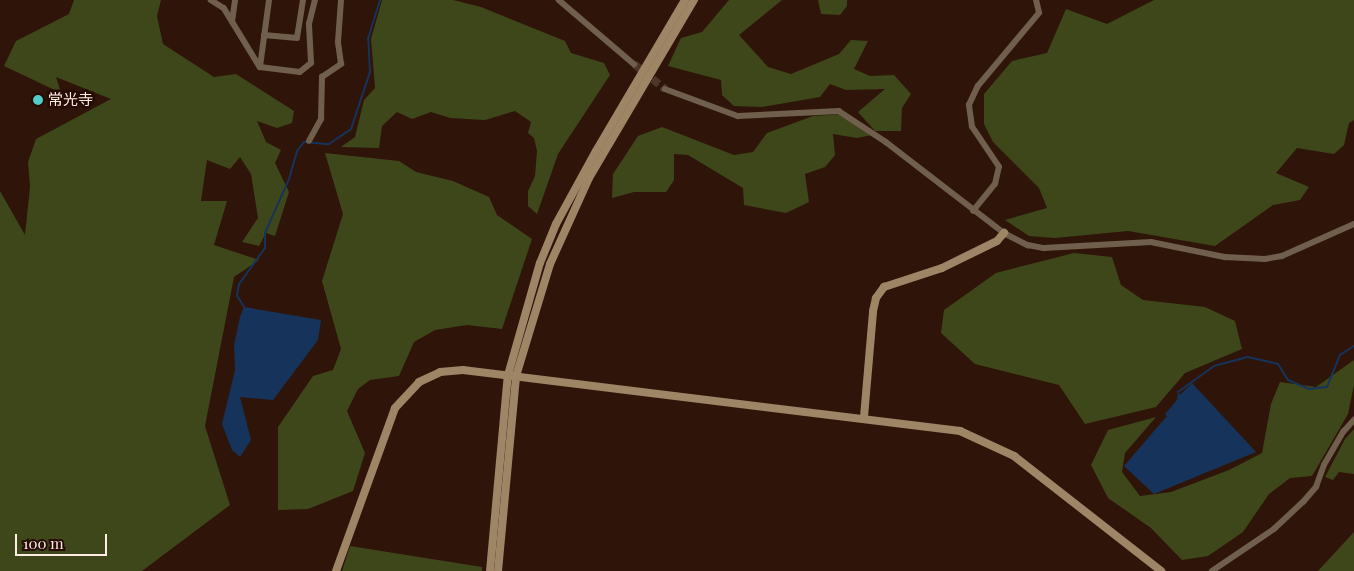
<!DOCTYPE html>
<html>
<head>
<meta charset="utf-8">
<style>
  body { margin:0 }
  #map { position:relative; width:1354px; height:571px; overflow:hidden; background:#2f1409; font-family:"Playfair Display","Noto Sans JP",serif }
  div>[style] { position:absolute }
  .green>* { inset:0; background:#3e471a }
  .water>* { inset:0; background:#16345b }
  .stream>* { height:2px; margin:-1px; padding:0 1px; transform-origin:1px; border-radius:1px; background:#16345b }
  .secondary-tunnel>* { height:8px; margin-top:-4px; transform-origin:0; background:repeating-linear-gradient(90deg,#4e352a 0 8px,transparent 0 12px) }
  .street>* { height:5.5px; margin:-2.75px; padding:0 2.75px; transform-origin:2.75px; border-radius:2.75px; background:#6f5f4c }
  .secondary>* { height:8px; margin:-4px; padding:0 4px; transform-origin:4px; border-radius:4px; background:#9e8566 }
  .dots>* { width:14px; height:14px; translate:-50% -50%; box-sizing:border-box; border:2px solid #250b02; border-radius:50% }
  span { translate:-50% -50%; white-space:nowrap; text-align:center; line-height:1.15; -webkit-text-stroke:5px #250b02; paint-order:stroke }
  .poi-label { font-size:15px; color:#feede7 }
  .left { translate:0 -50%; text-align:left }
  .scale { position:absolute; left:15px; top:534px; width:92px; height:22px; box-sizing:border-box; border:2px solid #feede7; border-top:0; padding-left:6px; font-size:15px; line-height:18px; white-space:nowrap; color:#feede7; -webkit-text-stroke:4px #250b02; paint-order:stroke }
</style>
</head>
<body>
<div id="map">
  <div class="green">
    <div style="clip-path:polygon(74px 0,161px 0,157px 16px,163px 44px,214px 77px,236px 74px,294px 111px,292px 123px,277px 128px,257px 121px,266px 142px,281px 150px,275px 163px,289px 192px,275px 236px,266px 233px,259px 246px,242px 242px,258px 218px,251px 174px,240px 157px,230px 169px,207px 160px,201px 201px,227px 201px,214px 245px,259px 260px,234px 277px,205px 426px,230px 505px,142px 571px,0 571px,0 191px,25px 235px,30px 187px,28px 162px,36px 139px,111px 99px,56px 77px,61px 93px,4px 66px,16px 41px,69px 14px)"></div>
    <div style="clip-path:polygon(382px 0,453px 0,481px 7px,565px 41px,571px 53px,604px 63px,610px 75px,558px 154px,537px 214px,528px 206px,528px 191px,535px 176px,537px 151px,534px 138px,528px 133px,531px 122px,515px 111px,485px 120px,450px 118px,431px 112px,412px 119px,397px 112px,382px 126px,379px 148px,341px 147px,355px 137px,364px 100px,375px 88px,371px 39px)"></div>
    <div style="clip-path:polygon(729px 0,782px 0,739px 35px,768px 67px,791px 74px,839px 54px,851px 40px,868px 41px,854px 69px,870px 76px,894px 75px,911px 94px,902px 108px,901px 131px,875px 131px,858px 112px,885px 89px,846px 90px,830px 84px,820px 97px,762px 107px,734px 106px,722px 95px,721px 80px,668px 66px,681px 38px,702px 32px)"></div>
    <div style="clip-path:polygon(818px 0,847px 0,847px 6px,840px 15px,821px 14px)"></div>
    <div style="clip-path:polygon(1154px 0,1354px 0,1354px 120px,1349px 123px,1344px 145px,1334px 154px,1297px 148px,1276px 173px,1309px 187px,1300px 200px,1273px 205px,1215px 246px,1128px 231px,1055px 238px,1029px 236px,1005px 220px,1047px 208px,1039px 188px,993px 142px,984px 124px,984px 94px,1012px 61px,1047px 53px,1066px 9px,1107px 24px)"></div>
    <div style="clip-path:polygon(843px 114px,872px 135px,857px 138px,833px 134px,835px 155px,825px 167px,805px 174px,809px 202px,786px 213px,744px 205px,743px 188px,688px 155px,674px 154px,674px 180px,666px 192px,634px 192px,612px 198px,613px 174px,638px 136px,662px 127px,734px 155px,753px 152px,767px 133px,813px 116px)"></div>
    <div style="clip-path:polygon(325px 153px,399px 161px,416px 172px,453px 181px,489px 197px,497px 215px,532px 239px,502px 329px,467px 325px,435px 330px,414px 342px,399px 376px,370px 380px,358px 389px,347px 411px,365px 453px,353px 491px,308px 509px,278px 510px,278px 427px,313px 376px,333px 370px,341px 349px,322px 281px,343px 214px)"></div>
    <div style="clip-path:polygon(1074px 253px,1112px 257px,1121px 285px,1143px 300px,1205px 307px,1235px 321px,1242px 349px,1185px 373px,1156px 407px,1085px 424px,1059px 385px,975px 364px,941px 333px,944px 310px,996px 273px)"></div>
    <div style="clip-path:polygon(1354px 360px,1354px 385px,1348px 414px,1312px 476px,1290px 478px,1269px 494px,1243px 532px,1208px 556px,1182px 560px,1151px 528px,1108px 498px,1091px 465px,1108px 430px,1156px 417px,1125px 453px,1122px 472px,1140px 496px,1171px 492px,1229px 470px,1262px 453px,1271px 404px,1280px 382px,1316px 387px)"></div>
    <div style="clip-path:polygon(1354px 429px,1354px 474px,1339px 472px,1333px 480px,1325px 477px,1345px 439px)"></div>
    <div style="clip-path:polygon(1354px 532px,1354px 571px,1318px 571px)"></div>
    <div style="clip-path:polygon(350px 546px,482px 567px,482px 571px,342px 571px)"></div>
  </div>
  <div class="water">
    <div style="clip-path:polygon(244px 307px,321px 320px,318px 340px,273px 400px,240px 397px,251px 440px,240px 457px,232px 450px,222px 424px,235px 370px,234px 345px,240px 317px)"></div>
    <div style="clip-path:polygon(1192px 383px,1256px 452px,1154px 494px,1124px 466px,1167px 416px,1165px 414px,1177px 400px,1178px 392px,1183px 399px,1180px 395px)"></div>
  </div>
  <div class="stream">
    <div style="left:244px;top:307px;width:13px;rotate:-122deg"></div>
    <div style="left:237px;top:296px;width:12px;rotate:-81deg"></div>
    <div style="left:239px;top:284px;width:44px;rotate:-54.2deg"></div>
    <div style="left:265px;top:248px;width:15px;rotate:-90deg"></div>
    <div style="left:265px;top:233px;width:59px;rotate:-66deg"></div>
    <div style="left:289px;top:179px;width:29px;rotate:-74deg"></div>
    <div style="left:297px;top:151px;width:11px;rotate:-52deg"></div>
    <div style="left:304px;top:142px;width:25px;rotate:5deg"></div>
    <div style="left:329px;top:144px;width:27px;rotate:-34deg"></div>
    <div style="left:351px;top:129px;width:60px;rotate:-71.6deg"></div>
    <div style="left:370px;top:72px;width:33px;rotate:-93deg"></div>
    <div style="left:368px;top:39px;width:41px;rotate:-72.9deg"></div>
    <div style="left:1178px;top:392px;width:44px;rotate:-35.8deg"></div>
    <div style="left:1214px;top:366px;width:35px;rotate:-15deg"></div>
    <div style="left:1248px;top:357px;width:31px;rotate:13deg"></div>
    <div style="left:1278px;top:364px;width:19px;rotate:58deg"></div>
    <div style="left:1288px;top:380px;width:23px;rotate:23deg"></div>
    <div style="left:1309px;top:389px;width:18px;rotate:-6deg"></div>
    <div style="left:1327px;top:387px;width:35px;rotate:-68deg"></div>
    <div style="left:1340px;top:355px;width:17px;rotate:-33deg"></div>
  </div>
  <div class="secondary-tunnel">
    <div style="left:634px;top:64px;width:40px;rotate:39deg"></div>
  </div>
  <div class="street">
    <div style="left:211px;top:0;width:15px;rotate:32deg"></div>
    <div style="left:224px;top:8px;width:69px;rotate:58.6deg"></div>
    <div style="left:260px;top:67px;width:40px;rotate:7.1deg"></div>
    <div style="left:300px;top:72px;width:14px;rotate:-39deg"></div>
    <div style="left:311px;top:63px;width:39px;rotate:-93deg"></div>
    <div style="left:309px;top:24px;width:25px;rotate:-76deg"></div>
    <div style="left:559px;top:0;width:99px;rotate:40.5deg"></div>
    <div style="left:232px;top:22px;width:22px;rotate:-82deg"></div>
    <div style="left:264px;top:35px;width:33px;rotate:5deg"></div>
    <div style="left:297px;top:38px;width:38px;rotate:-81deg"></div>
    <div style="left:260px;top:67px;width:68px;rotate:-82.3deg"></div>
    <div style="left:665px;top:89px;width:78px;rotate:20.3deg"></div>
    <div style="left:738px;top:116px;width:101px;rotate:-2.8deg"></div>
    <div style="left:839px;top:111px;width:56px;rotate:33.4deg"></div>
    <div style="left:886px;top:142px;width:149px;rotate:37.6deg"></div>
    <div style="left:1004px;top:233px;width:27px;rotate:27deg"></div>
    <div style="left:1028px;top:245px;width:16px;rotate:11deg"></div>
    <div style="left:1044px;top:248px;width:107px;rotate:-3.2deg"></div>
    <div style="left:1151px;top:242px;width:76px;rotate:11.5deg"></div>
    <div style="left:1225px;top:257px;width:40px;rotate:2.9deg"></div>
    <div style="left:1265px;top:259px;width:17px;rotate:-10deg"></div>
    <div style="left:1282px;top:256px;width:79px;rotate:-24deg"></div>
    <div style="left:309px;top:141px;width:25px;rotate:-61deg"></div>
    <div style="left:321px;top:119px;width:42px;rotate:-88.6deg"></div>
    <div style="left:322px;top:77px;width:23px;rotate:-34deg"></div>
    <div style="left:341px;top:64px;width:22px;rotate:-98deg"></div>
    <div style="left:338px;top:42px;width:42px;rotate:-85.9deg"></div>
    <div style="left:973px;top:211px;width:35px;rotate:-51deg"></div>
    <div style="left:995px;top:184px;width:17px;rotate:-77deg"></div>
    <div style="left:999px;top:167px;width:48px;rotate:-124deg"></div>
    <div style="left:972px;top:127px;width:22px;rotate:-98deg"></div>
    <div style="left:969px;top:105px;width:21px;rotate:-65deg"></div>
    <div style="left:978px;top:86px;width:95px;rotate:-50.1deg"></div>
    <div style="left:1039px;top:13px;width:13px;rotate:-103deg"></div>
    <div style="left:1212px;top:571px;width:75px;rotate:-34.1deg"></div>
    <div style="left:1274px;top:529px;width:40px;rotate:-43deg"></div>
    <div style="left:1303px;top:502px;width:20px;rotate:-49deg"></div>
    <div style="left:1316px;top:487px;width:23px;rotate:-70deg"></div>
    <div style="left:1324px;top:465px;width:39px;rotate:-60deg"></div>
    <div style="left:1344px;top:431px;width:15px;rotate:-48deg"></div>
  </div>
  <div class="secondary">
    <div style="left:864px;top:417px;width:106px;rotate:-85.1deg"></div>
    <div style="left:873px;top:311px;width:13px;rotate:-77deg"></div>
    <div style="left:876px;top:298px;width:14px;rotate:-54deg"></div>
    <div style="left:884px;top:287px;width:61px;rotate:-18.1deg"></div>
    <div style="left:942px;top:268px;width:61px;rotate:-26.1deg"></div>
    <div style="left:997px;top:241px;width:11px;rotate:-49deg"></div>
    <div style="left:336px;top:571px;width:173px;rotate:-70.1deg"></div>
    <div style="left:395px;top:408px;width:35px;rotate:-47deg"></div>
    <div style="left:419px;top:382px;width:23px;rotate:-25deg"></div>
    <div style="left:440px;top:372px;width:23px;rotate:-5deg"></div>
    <div style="left:463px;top:370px;width:501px;rotate:7deg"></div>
    <div style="left:960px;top:431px;width:60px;rotate:24.8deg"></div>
    <div style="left:1014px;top:456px;width:187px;rotate:38deg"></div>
    <div style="left:490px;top:571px;width:197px;rotate:-84.8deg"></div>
    <div style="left:508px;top:375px;width:116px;rotate:-74.1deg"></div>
    <div style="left:540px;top:263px;width:42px;rotate:-67.7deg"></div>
    <div style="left:556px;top:224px;width:83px;rotate:-61.3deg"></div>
    <div style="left:596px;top:151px;width:175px;rotate:-59.5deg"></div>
    <div style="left:498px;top:571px;width:196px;rotate:-84.7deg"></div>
    <div style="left:516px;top:376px;width:117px;rotate:-73.1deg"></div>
    <div style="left:550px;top:264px;width:94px;rotate:-65.6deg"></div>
    <div style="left:589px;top:178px;width:207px;rotate:-59.5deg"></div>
  </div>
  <div class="dots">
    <div style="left:38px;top:100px;background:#53cdc9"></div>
  </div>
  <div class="poi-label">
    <span class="left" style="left:48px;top:100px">常光寺</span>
  </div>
  <div class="scale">100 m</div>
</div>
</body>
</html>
